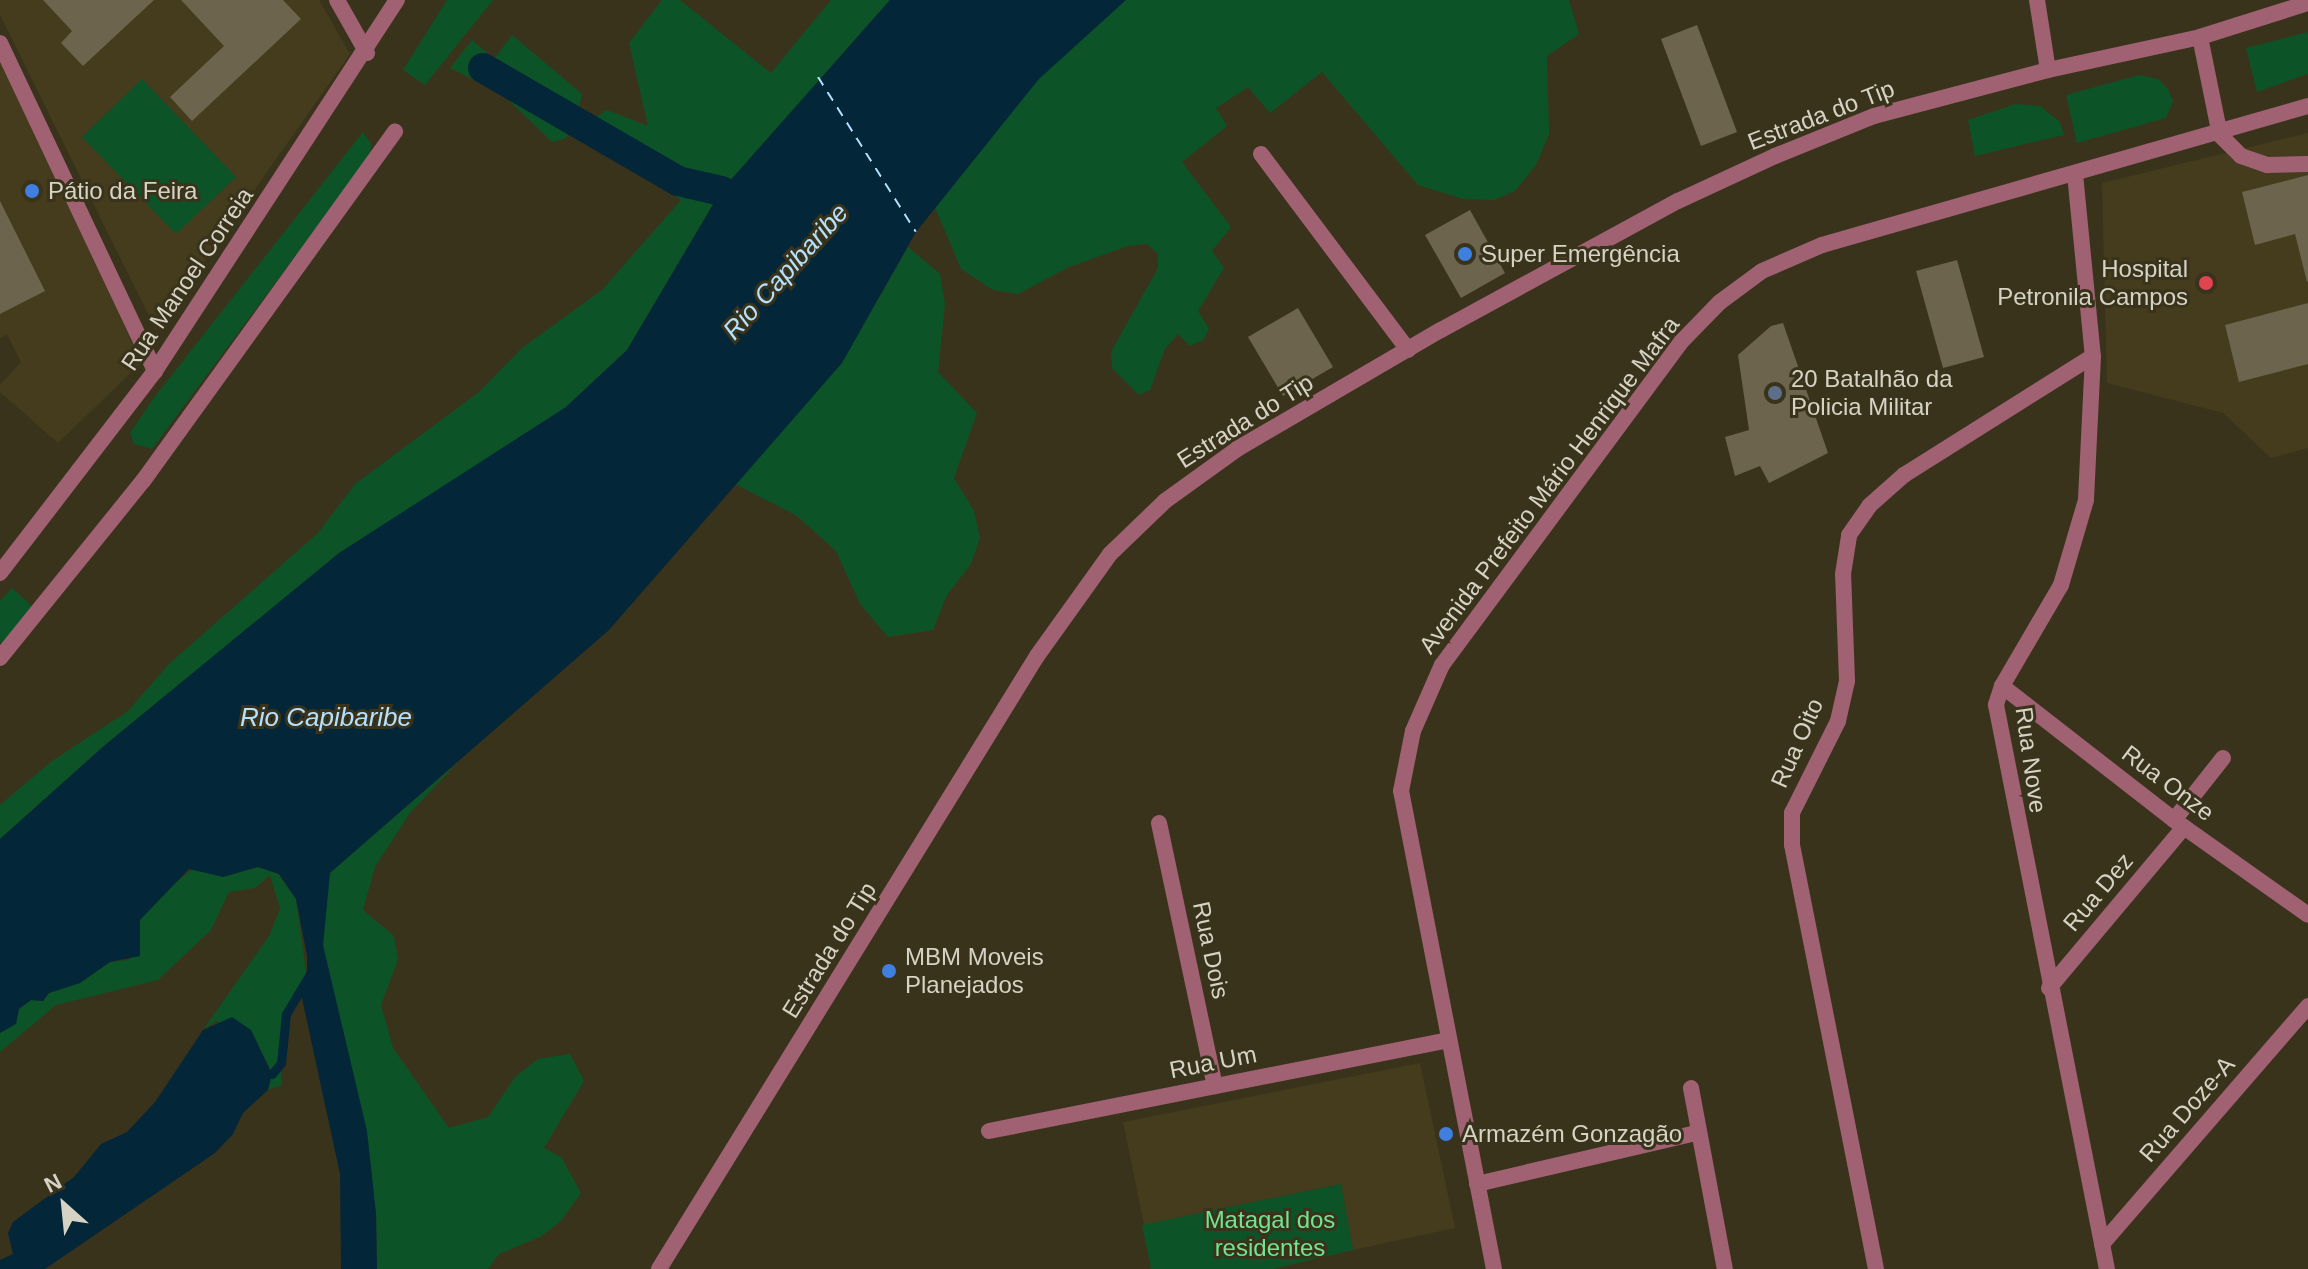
<!DOCTYPE html>
<html>
<head>
<meta charset="utf-8">
<style>
  body { margin:0 }
  #map { position:relative; width:2308px; height:1269px; overflow:hidden; background:#3a331c; font-family:Helvetica,sans-serif }
  div>[style] { position:absolute }
  .built>* { inset:0; background:#443c1d }
  .green>* { inset:0; background:#0c5427 }
  .water>* { inset:0; background:#032638 }
  .stream>* { height:9px; margin:-4.5px; padding:0 4.5px; transform-origin:4.5px; border-radius:4.5px; background:#032638 }
  .canal>* { height:30px; margin:-15px; padding:0 15px; transform-origin:15px; border-radius:15px; background:#032638 }
  .ferry>* { height:2px; margin-top:-1px; transform-origin:0; background:repeating-linear-gradient(90deg,#b3e1ff 0 10px,transparent 0 18px) }
  .building>* { inset:0; background:#6c644c }
  .service>* { height:16px; margin:-8px; padding:0 8px; transform-origin:8px; border-radius:8px; background:#a06173 }
  .pedestrian>* { height:16px; margin:-8px; padding:0 8px; transform-origin:8px; border-radius:8px; background:#a06173 }
  .minor>* { height:16px; margin:-8px; padding:0 8px; transform-origin:8px; border-radius:8px; background:#a06173 }
  .tertiary>* { height:16px; margin:-8px; padding:0 8px; transform-origin:8px; border-radius:8px; background:#a06173 }
  .dots>* { width:22px; height:22px; translate:-50% -50%; box-sizing:border-box; border:4px solid #3a331c; border-radius:50% }
  span { translate:-50% -50%; white-space:nowrap; text-align:center; line-height:1.15; -webkit-text-stroke:6px #3a331c; paint-order:stroke }
  .street-label { font-size:24px; color:#d6d3c5 }
  .poi-label { font-size:24px; color:#d6d3c5 }
  .left { translate:0 -50%; text-align:left }
  .right { translate:-100% -50%; text-align:right }
  .park-label { font-size:24px; color:#72e490 }
  .water-label { font-size:26px; color:#b3e1ff; font-style:italic }
  .north { position:absolute; left:24px; top:1165px; width:80px; height:80px; -webkit-text-stroke:6px #3a331c; paint-order:stroke; rotate:333deg; font-size:22px; font-weight:700; line-height:32px; text-align:center; color:#d6d3c5 }
  .north::after { content:''; display:block; margin:auto; width:28px; height:36px; background:#d6d3c5; clip-path:polygon(50% 0,100% 100%,50% 72%,0 100%) }
</style>
</head>
<body>
<div id="map">
  <div class="built">
    <div style="clip-path:polygon(0 0,319px 0,350px 54px,156px 330px,0 15px)"></div>
    <div style="clip-path:polygon(0 48px,141px 363px,58px 443px,0 392px,0 385px,21px 362px,7px 334px,0 338px)"></div>
    <div style="clip-path:polygon(2308px 133px,2308px 448px,2271px 458px,2223px 413px,2107px 383px,2102px 183px)"></div>
    <div style="clip-path:polygon(1420px 1063px,1455px 1228px,1353px 1250px,1341px 1184px,1144px 1225px,1123px 1122px)"></div>
  </div>
  <div class="green">
    <div style="clip-path:polygon(447px 0,493px 0,425px 85px,403px 70px)"></div>
    <div style="clip-path:polygon(662px 0,680px 0,771px 73px,831px 0,890px 0,721px 191px,627px 350px,566px 407px,105px 745px,0 839px,0 805px,52px 761px,128px 711px,169px 664px,318px 533px,355px 484px,479px 392px,522px 348px,602px 290px,681px 200px,594px 143px,582px 126px,607px 110px,648px 126px,629px 43px)"></div>
    <div style="clip-path:polygon(1102px 0,1569px 0,1579px 34px,1547px 56px,1549px 134px,1536px 165px,1515px 191px,1494px 200px,1463px 199px,1418px 185px,1322px 72px,1270px 113px,1248px 87px,1216px 108px,1227px 126px,1182px 162px,1231px 227px,1212px 251px,1224px 268px,1198px 311px,1209px 329px,1203px 340px,1190px 346px,1178px 334px,1165px 349px,1150px 390px,1139px 395px,1112px 368px,1111px 352px,1158px 268px,1158px 254px,1147px 244px,1128px 246px,1069px 267px,1018px 294px,993px 290px,961px 269px,934px 205px)"></div>
    <div style="clip-path:polygon(2308px 32px,2308px 74px,2257px 92px,2246px 48px)"></div>
    <div style="clip-path:polygon(512px 35px,582px 94px,576px 123px,565px 139px,552px 142px,502px 94px,450px 68px,472px 40px,494px 59px)"></div>
    <div style="clip-path:polygon(2139px 75px,2158px 79px,2168px 89px,2173px 101px,2166px 118px,2077px 143px,2066px 95px)"></div>
    <div style="clip-path:polygon(142px 79px,236px 177px,176px 234px,82px 137px)"></div>
    <div style="clip-path:polygon(2016px 104px,2040px 106px,2060px 122px,2064px 135px,1975px 156px,1968px 120px)"></div>
    <div style="clip-path:polygon(363px 132px,371px 144px,370px 155px,152px 449px,134px 444px,130px 433px,153px 399px)"></div>
    <div style="clip-path:polygon(908px 247px,940px 274px,945px 304px,938px 372px,977px 413px,954px 478px,974px 511px,980px 538px,971px 564px,947px 595px,933px 630px,888px 637px,860px 604px,836px 551px,797px 516px,735px 484px,841px 363px)"></div>
    <div style="clip-path:polygon(12px 588px,35px 609px,5px 646px,0 642px,0 601px)"></div>
    <div style="clip-path:polygon(459px 761px,410px 813px,375px 867px,363px 910px,394px 936px,398px 960px,381px 1005px,393px 1048px,449px 1128px,488px 1117px,516px 1076px,538px 1059px,570px 1054px,584px 1081px,544px 1148px,561px 1157px,581px 1193px,560px 1222px,540px 1237px,499px 1254px,488px 1269px,377px 1269px,376px 1213px,323px 945px,329px 873px)"></div>
    <div style="clip-path:polygon(196px 867px,223px 877px,258px 867px,278px 874px,296px 899px,307px 979px,286px 1014px,279px 1046px,282px 1085px,268px 1090px,272px 1074px,251px 1030px,216px 1021px,203px 1030px,269px 936px,280px 909px,270px 875px,255px 888px,229px 892px,211px 930px,158px 980px,56px 1005px,0 1052px,0 1033px,15px 1024px,19px 1009px,31px 1000px,43px 1001px,49px 993px,80px 983px,110px 962px,129px 960px,140px 920px,156px 897px)"></div>
    <div style="clip-path:polygon(1341px 1184px,1353px 1250px,1273px 1269px,1151px 1269px,1142px 1225px)"></div>
  </div>
  <div class="water">
    <div style="clip-path:polygon(890px 0,1126px 0,1039px 79px,916px 232px,842px 363px,609px 630px,330px 873px,323px 945px,367px 1131px,376px 1213px,377px 1269px,341px 1269px,340px 1174px,300px 989px,307px 979px,307px 956px,296px 899px,279px 874px,258px 867px,223px 877px,189px 869px,140px 920px,140px 956px,110px 962px,80px 983px,49px 993px,43px 1001px,31px 1000px,19px 1009px,16px 1024px,0 1033px,0 839px,105px 745px,339px 553px,566px 407px,627px 350px,721px 191px)"></div>
    <div style="clip-path:polygon(232px 1017px,251px 1030px,272px 1074px,268px 1090px,243px 1113px,233px 1134px,215px 1153px,45px 1269px,0 1269px,0 1260px,13px 1254px,8px 1233px,13px 1222px,74px 1177px,101px 1144px,127px 1132px,155px 1102px,203px 1030px)"></div>
  </div>
  <div class="stream">
    <div style="left:272px;top:1074px;width:14px;rotate:-51deg"></div>
    <div style="left:281px;top:1063px;width:49px;rotate:-84.2deg"></div>
    <div style="left:286px;top:1014px;width:52px;rotate:-59deg"></div>
  </div>
  <div class="canal">
    <div style="left:483px;top:68px;width:225px;rotate:30.1deg"></div>
    <div style="left:678px;top:181px;width:44px;rotate:13.1deg"></div>
    <div style="left:721px;top:191px;width:40px;rotate:26.6deg"></div>
  </div>
  <div class="ferry">
    <div style="left:818px;top:77px;width:183px;rotate:57.7deg"></div>
  </div>
  <div class="building">
    <div style="clip-path:polygon(43px 0,154px 0,83px 66px,61px 43px,72px 31px)"></div>
    <div style="clip-path:polygon(181px 0,283px 0,301px 19px,192px 121px,170px 97px,224px 46px)"></div>
    <div style="clip-path:polygon(1697px 25px,1737px 132px,1701px 146px,1661px 39px)"></div>
    <div style="clip-path:polygon(2308px 175px,2308px 281px,2307px 282px,2295px 234px,2255px 245px,2242px 192px)"></div>
    <div style="clip-path:polygon(0 201px,45px 291px,0 314px)"></div>
    <div style="clip-path:polygon(1470px 210px,1505px 273px,1461px 298px,1425px 235px)"></div>
    <div style="clip-path:polygon(1957px 260px,1984px 357px,1943px 368px,1916px 271px)"></div>
    <div style="clip-path:polygon(2308px 303px,2308px 364px,2239px 382px,2225px 325px)"></div>
    <div style="clip-path:polygon(1298px 308px,1333px 367px,1283px 396px,1248px 337px)"></div>
    <div style="clip-path:polygon(1783px 323px,1828px 453px,1769px 483px,1760px 466px,1735px 476px,1725px 437px,1749px 430px,1738px 355px,1771px 326px)"></div>
  </div>
  <div class="service">
    <div style="left:2220px;top:135px;width:30px;rotate:45deg"></div>
    <div style="left:2241px;top:156px;width:28px;rotate:19deg"></div>
    <div style="left:2267px;top:165px;width:41px;rotate:-1.4deg"></div>
  </div>
  <div class="pedestrian">
    <div style="left:337px;top:0;width:61px;rotate:60.5deg"></div>
  </div>
  <div class="minor">
    <div style="left:2037px;top:0;width:71px;rotate:81.1deg"></div>
    <div style="left:0;top:43px;width:363px;rotate:64.7deg"></div>
    <div style="left:1261px;top:154px;width:245px;rotate:53.1deg"></div>
    <div style="left:2075px;top:174px;width:183px;rotate:84.4deg"></div>
    <div style="left:2093px;top:356px;width:144px;rotate:92.8deg"></div>
    <div style="left:2086px;top:500px;width:89px;rotate:106.4deg"></div>
    <div style="left:2061px;top:585px;width:117px;rotate:120.3deg"></div>
    <div style="left:2002px;top:686px;width:20px;rotate:108deg"></div>
    <div style="left:1996px;top:705px;width:575px;rotate:78.87deg"></div>
    <div style="left:0;top:573px;width:255px;rotate:-52.5deg"></div>
    <div style="left:155px;top:371px;width:443px;rotate:-56.9deg"></div>
    <div style="left:0;top:658px;width:228px;rotate:-51.1deg"></div>
    <div style="left:143px;top:481px;width:431px;rotate:-54.2deg"></div>
    <div style="left:2002px;top:686px;width:218px;rotate:37.9deg"></div>
    <div style="left:2174px;top:820px;width:164px;rotate:35.3deg"></div>
    <div style="left:2174px;top:820px;width:79px;rotate:-51.7deg"></div>
    <div style="left:1159px;top:823px;width:269px;rotate:78deg"></div>
    <div style="left:2049px;top:988px;width:210px;rotate:-50deg"></div>
    <div style="left:1691px;top:1088px;width:184px;rotate:79.4deg"></div>
    <div style="left:989px;top:1131px;width:467px;rotate:-11.2deg"></div>
    <div style="left:1477px;top:1184px;width:226px;rotate:-13.1deg"></div>
    <div style="left:2102px;top:1244px;width:315px;rotate:-49.1deg"></div>
    <div style="left:1876px;top:1269px;width:432px;rotate:-101.2deg"></div>
    <div style="left:1792px;top:845px;width:32px;rotate:-90deg"></div>
    <div style="left:1792px;top:813px;width:103px;rotate:-63.4deg"></div>
    <div style="left:1838px;top:721px;width:41px;rotate:-77.3deg"></div>
    <div style="left:1847px;top:681px;width:107px;rotate:-92.1deg"></div>
    <div style="left:1843px;top:574px;width:39px;rotate:-81deg"></div>
    <div style="left:1849px;top:535px;width:35px;rotate:-55deg"></div>
    <div style="left:1869px;top:506px;width:47px;rotate:-41.5deg"></div>
    <div style="left:1904px;top:475px;width:223px;rotate:-32.2deg"></div>
  </div>
  <div class="tertiary">
    <div style="left:2200px;top:37px;width:100px;rotate:78.5deg"></div>
    <div style="left:659px;top:1269px;width:720px;rotate:-58.34deg"></div>
    <div style="left:1037px;top:656px;width:125px;rotate:-54.4deg"></div>
    <div style="left:1110px;top:554px;width:76px;rotate:-43.9deg"></div>
    <div style="left:1165px;top:501px;width:89px;rotate:-35.8deg"></div>
    <div style="left:1237px;top:449px;width:236px;rotate:-30.3deg"></div>
    <div style="left:1441px;top:330px;width:270px;rotate:-28.6deg"></div>
    <div style="left:1678px;top:201px;width:107px;rotate:-24.9deg"></div>
    <div style="left:1775px;top:156px;width:107px;rotate:-22deg"></div>
    <div style="left:1874px;top:116px;width:180px;rotate:-14.8deg"></div>
    <div style="left:2048px;top:70px;width:156px;rotate:-12.2deg"></div>
    <div style="left:2200px;top:37px;width:113px;rotate:-17.5deg"></div>
    <div style="left:1494px;top:1269px;width:487px;rotate:-101deg"></div>
    <div style="left:1401px;top:791px;width:61px;rotate:-78.7deg"></div>
    <div style="left:1413px;top:731px;width:72px;rotate:-66.3deg"></div>
    <div style="left:1442px;top:665px;width:400px;rotate:-53.5deg"></div>
    <div style="left:1680px;top:343px;width:57px;rotate:-45.7deg"></div>
    <div style="left:1720px;top:302px;width:52px;rotate:-36.4deg"></div>
    <div style="left:1762px;top:271px;width:65px;rotate:-23.4deg"></div>
    <div style="left:1822px;top:245px;width:505px;rotate:-15.96deg"></div>
  </div>
  <div class="dots">
    <div style="left:32px;top:191px;background:#3f7fe0"></div>
    <div style="left:1465px;top:254px;background:#3f7fe0"></div>
    <div style="left:2206px;top:283px;background:#e0444e"></div>
    <div style="left:1775px;top:393px;background:#5c6f8a"></div>
    <div style="left:889px;top:971px;background:#3f7fe0"></div>
    <div style="left:1446px;top:1134px;background:#3f7fe0"></div>
  </div>
  <div class="street-label">
    <span style="left:1821px;top:115px;rotate:-21deg">Estrada do Tip</span>
    <span style="left:187px;top:279px;rotate:-56deg">Rua Manoel Correia</span>
    <span style="left:1245px;top:421px;rotate:-32deg">Estrada do Tip</span>
    <span style="left:1549px;top:485px;rotate:-53deg">Avenida Prefeito Mário Henrique Mafra</span>
    <span style="left:1797px;top:743px;rotate:-66deg">Rua Oito</span>
    <span style="left:2031px;top:760px;rotate:82deg">Rua Nove</span>
    <span style="left:2168px;top:783px;rotate:37deg">Rua Onze</span>
    <span style="left:2098px;top:892px;rotate:-50deg">Rua Dez</span>
    <span style="left:829px;top:950px;rotate:-58deg">Estrada do Tip</span>
    <span style="left:1211px;top:950px;rotate:78deg">Rua Dois</span>
    <span style="left:1213px;top:1062px;rotate:-11deg">Rua Um</span>
    <span style="left:2187px;top:1109px;rotate:-49deg">Rua Doze-A</span>
  </div>
  <div class="poi-label">
    <span class="left" style="left:48px;top:191px">Pátio da Feira</span>
    <span class="left" style="left:1481px;top:254px">Super Emergência</span>
    <span class="right" style="left:2188px;top:283px">Hospital<br>Petronila Campos</span>
    <span class="left" style="left:1791px;top:393px">20 Batalhão da<br>Policia Militar</span>
    <span class="left" style="left:905px;top:971px">MBM Moveis<br>Planejados</span>
    <span class="left" style="left:1462px;top:1134px">Armazém Gonzagão</span>
  </div>
  <div class="park-label">
    <span style="left:1270px;top:1234px">Matagal dos<br>residentes</span>
  </div>
  <div class="water-label">
    <span style="left:786px;top:272px;rotate:-48deg">Rio Capibaribe</span>
    <span style="left:326px;top:718px">Rio Capibaribe</span>
  </div>
  <div class="north">N</div>
</div>
</body>
</html>
